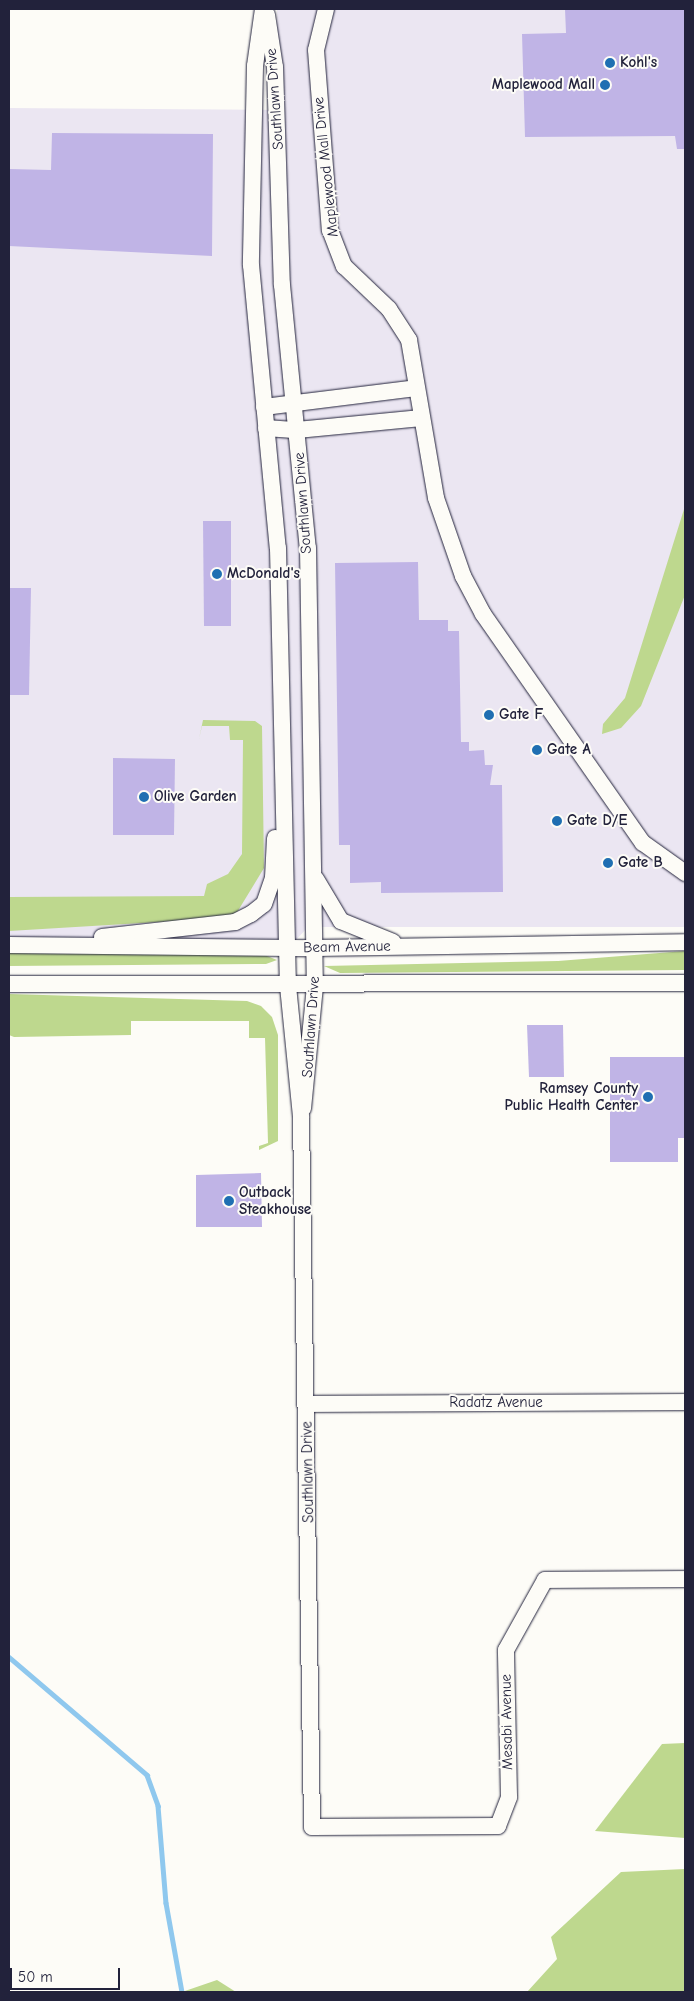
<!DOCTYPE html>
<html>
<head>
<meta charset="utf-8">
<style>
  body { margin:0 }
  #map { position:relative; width:694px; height:2001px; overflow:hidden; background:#fdfcf7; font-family:"Comic Neue",sans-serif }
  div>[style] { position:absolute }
  .built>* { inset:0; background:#ebe6f2 }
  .green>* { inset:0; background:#bed88e }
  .stream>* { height:4.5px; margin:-2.25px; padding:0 2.25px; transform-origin:2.25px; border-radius:2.25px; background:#8fc8ee }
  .building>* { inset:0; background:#c0b4e6 }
  .roads { filter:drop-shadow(0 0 1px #22223b) drop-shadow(0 0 1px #22223b) }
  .minor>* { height:16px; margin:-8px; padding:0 8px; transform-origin:8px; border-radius:8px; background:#fdfcf7 }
  .dots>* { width:14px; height:14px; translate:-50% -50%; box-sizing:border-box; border:2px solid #fdfcf7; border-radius:50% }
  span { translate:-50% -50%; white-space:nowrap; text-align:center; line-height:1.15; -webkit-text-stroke:4px #fdfcf7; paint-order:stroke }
  .poi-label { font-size:15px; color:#22223b; font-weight:700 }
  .left { translate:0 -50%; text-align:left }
  .right { translate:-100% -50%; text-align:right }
  .street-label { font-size:15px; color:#22223b }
  .frame { position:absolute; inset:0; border:10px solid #22223b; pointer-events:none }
  .scale { position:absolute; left:10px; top:1968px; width:110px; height:22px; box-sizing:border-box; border:2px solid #22223b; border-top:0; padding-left:6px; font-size:15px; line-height:18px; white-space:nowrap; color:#22223b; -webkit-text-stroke:4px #fdfcf7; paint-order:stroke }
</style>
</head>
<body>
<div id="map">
  <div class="built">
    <div style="clip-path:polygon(277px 9px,685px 9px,685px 927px,314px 927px,312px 923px,291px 945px,9px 945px,9px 108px,279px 110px)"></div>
  </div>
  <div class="green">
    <div style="clip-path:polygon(685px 506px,685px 595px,641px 706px,621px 728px,602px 734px,603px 724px,625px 698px)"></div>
    <div style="clip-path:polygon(203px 720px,255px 721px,262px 726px,264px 868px,236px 914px,225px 918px,9px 931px,9px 897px,204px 896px,207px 884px,228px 874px,242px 854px,243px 740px,230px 740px,229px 726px,202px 726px,199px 739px)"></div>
    <div style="clip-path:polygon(685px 951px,685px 970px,340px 973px,324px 966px,558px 961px)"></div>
    <div style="clip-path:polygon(9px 952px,262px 954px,277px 960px,266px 964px,9px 966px)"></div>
    <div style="clip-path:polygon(9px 994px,247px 1001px,261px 1006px,272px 1017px,278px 1035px,278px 1141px,259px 1150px,259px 1146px,268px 1143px,265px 1038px,249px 1038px,249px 1021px,131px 1021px,131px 1035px,14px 1037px,9px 1035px)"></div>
    <div style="clip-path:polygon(685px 1743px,685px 1838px,595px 1831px,662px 1744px)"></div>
    <div style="clip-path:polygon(685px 1869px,685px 1992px,515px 1992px,527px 1992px,557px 1959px,551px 1937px,621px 1872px)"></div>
    <div style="clip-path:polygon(217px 1980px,236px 1992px,182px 1992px)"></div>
  </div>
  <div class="stream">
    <div style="left:9px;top:1657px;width:182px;rotate:40.5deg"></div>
    <div style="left:147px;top:1775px;width:33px;rotate:70deg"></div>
    <div style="left:158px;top:1806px;width:97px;rotate:85.3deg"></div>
    <div style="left:166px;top:1903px;width:90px;rotate:79.8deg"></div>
  </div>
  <div class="building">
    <div style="clip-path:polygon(565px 9px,685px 9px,685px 149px,677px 149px,675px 136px,525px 137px,522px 34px,566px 33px)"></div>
    <div style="clip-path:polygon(52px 133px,213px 134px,212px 256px,9px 246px,9px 169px,51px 170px)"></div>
    <div style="clip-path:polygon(203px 521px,231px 521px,231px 626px,204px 626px)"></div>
    <div style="clip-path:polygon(418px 562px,419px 620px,448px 620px,448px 631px,459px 631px,461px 742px,469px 742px,469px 751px,484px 750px,485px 765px,493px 765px,490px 785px,502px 785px,503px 892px,381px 893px,381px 882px,350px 883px,350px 845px,339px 845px,335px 563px)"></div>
    <div style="clip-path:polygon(9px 588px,31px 588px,29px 695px,9px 695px)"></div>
    <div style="clip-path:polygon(113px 758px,175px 759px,174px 835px,113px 835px)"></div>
    <div style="clip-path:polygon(527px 1025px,563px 1025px,564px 1077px,529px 1077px)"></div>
    <div style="clip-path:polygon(610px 1057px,685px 1057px,685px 1138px,678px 1138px,678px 1162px,610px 1162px)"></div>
    <div style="clip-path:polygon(261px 1173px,262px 1227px,196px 1227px,196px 1175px)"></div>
  </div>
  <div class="roads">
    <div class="minor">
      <div style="left:263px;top:9px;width:58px;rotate:98deg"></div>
      <div style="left:255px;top:66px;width:199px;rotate:91.2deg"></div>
      <div style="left:251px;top:265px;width:284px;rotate:84.6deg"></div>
      <div style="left:278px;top:548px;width:438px;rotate:88.7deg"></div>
      <div style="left:288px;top:986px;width:132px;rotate:84.3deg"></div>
      <div style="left:301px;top:1117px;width:710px;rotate:89.11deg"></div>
      <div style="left:312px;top:1827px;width:186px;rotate:-0.3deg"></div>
      <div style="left:498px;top:1826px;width:31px;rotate:-69deg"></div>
      <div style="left:509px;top:1797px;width:147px;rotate:-91.2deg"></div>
      <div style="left:506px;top:1650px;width:80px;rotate:-60.9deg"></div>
      <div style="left:545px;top:1580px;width:140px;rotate:-0.4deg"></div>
      <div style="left:326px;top:9px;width:42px;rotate:103.7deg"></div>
      <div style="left:316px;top:50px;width:181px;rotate:85.6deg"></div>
      <div style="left:330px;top:230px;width:39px;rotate:69deg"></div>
      <div style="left:344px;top:266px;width:62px;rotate:43.7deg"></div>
      <div style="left:389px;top:309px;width:37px;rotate:57deg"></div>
      <div style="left:409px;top:340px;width:160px;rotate:80.3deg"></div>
      <div style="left:436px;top:498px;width:83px;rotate:70.9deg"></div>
      <div style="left:463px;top:576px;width:43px;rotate:62.2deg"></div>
      <div style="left:483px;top:614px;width:279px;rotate:55.1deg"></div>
      <div style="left:643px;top:843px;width:52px;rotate:35.5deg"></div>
      <div style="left:267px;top:15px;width:53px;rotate:81.3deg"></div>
      <div style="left:275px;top:67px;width:218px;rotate:88.2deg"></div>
      <div style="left:282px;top:285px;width:264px;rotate:84.4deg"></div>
      <div style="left:308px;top:548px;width:438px;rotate:89.1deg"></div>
      <div style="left:315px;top:986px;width:123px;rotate:95.6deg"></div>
      <div style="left:264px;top:407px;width:153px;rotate:-7.1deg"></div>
      <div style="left:266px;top:428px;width:31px;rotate:4deg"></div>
      <div style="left:297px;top:430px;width:125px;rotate:-5.5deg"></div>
      <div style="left:316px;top:879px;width:49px;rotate:59.2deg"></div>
      <div style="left:341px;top:921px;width:56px;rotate:22deg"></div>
      <div style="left:102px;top:937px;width:134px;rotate:-6.4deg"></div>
      <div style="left:235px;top:922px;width:18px;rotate:-27deg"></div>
      <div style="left:251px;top:914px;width:16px;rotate:-38deg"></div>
      <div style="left:264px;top:904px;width:28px;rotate:-71deg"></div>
      <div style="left:273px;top:878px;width:40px;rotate:-87.1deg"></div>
      <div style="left:9px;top:945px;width:306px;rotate:0.6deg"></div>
      <div style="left:315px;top:948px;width:370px;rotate:-0.9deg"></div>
      <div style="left:9px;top:984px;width:676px;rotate:-0.08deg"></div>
      <div style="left:307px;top:1404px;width:378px;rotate:-0.3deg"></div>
    </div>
  </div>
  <div class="dots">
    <div style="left:610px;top:63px;background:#1f6fb2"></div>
    <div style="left:605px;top:85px;background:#1f6fb2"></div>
    <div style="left:217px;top:574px;background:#1f6fb2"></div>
    <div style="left:489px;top:715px;background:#1f6fb2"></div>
    <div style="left:537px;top:750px;background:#1f6fb2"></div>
    <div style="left:144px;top:797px;background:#1f6fb2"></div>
    <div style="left:557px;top:821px;background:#1f6fb2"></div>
    <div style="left:608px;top:863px;background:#1f6fb2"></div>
    <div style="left:648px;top:1097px;background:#1f6fb2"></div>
    <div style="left:229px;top:1201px;background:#1f6fb2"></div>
  </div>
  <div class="poi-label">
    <span class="left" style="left:620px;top:63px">Kohl's</span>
    <span class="right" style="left:595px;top:85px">Maplewood Mall</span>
    <span class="left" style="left:227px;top:574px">McDonald's</span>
    <span class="left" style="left:499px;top:715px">Gate F</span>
    <span class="left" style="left:547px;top:750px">Gate A</span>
    <span class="left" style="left:154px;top:797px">Olive Garden</span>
    <span class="left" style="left:567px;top:821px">Gate D/E</span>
    <span class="left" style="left:618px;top:863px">Gate B</span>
    <span class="right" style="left:638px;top:1097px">Ramsey County<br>Public Health Center</span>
    <span class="left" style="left:239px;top:1201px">Outback<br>Steakhouse</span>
  </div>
  <div class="street-label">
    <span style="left:275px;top:99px;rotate:-94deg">Southlawn Drive</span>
    <span style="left:326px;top:167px;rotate:-96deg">Maplewood Mall Drive</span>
    <span style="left:303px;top:503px;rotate:-94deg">Southlawn Drive</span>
    <span style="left:347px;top:947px;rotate:-1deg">Beam Avenue</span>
    <span style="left:311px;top:1027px;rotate:-86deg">Southlawn Drive</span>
    <span style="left:496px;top:1403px">Radatz Avenue</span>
    <span style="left:308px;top:1472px;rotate:-91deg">Southlawn Drive</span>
    <span style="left:507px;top:1722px;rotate:-91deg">Mesabi Avenue</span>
  </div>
  <div class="frame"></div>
  <div class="scale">50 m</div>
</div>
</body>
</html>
